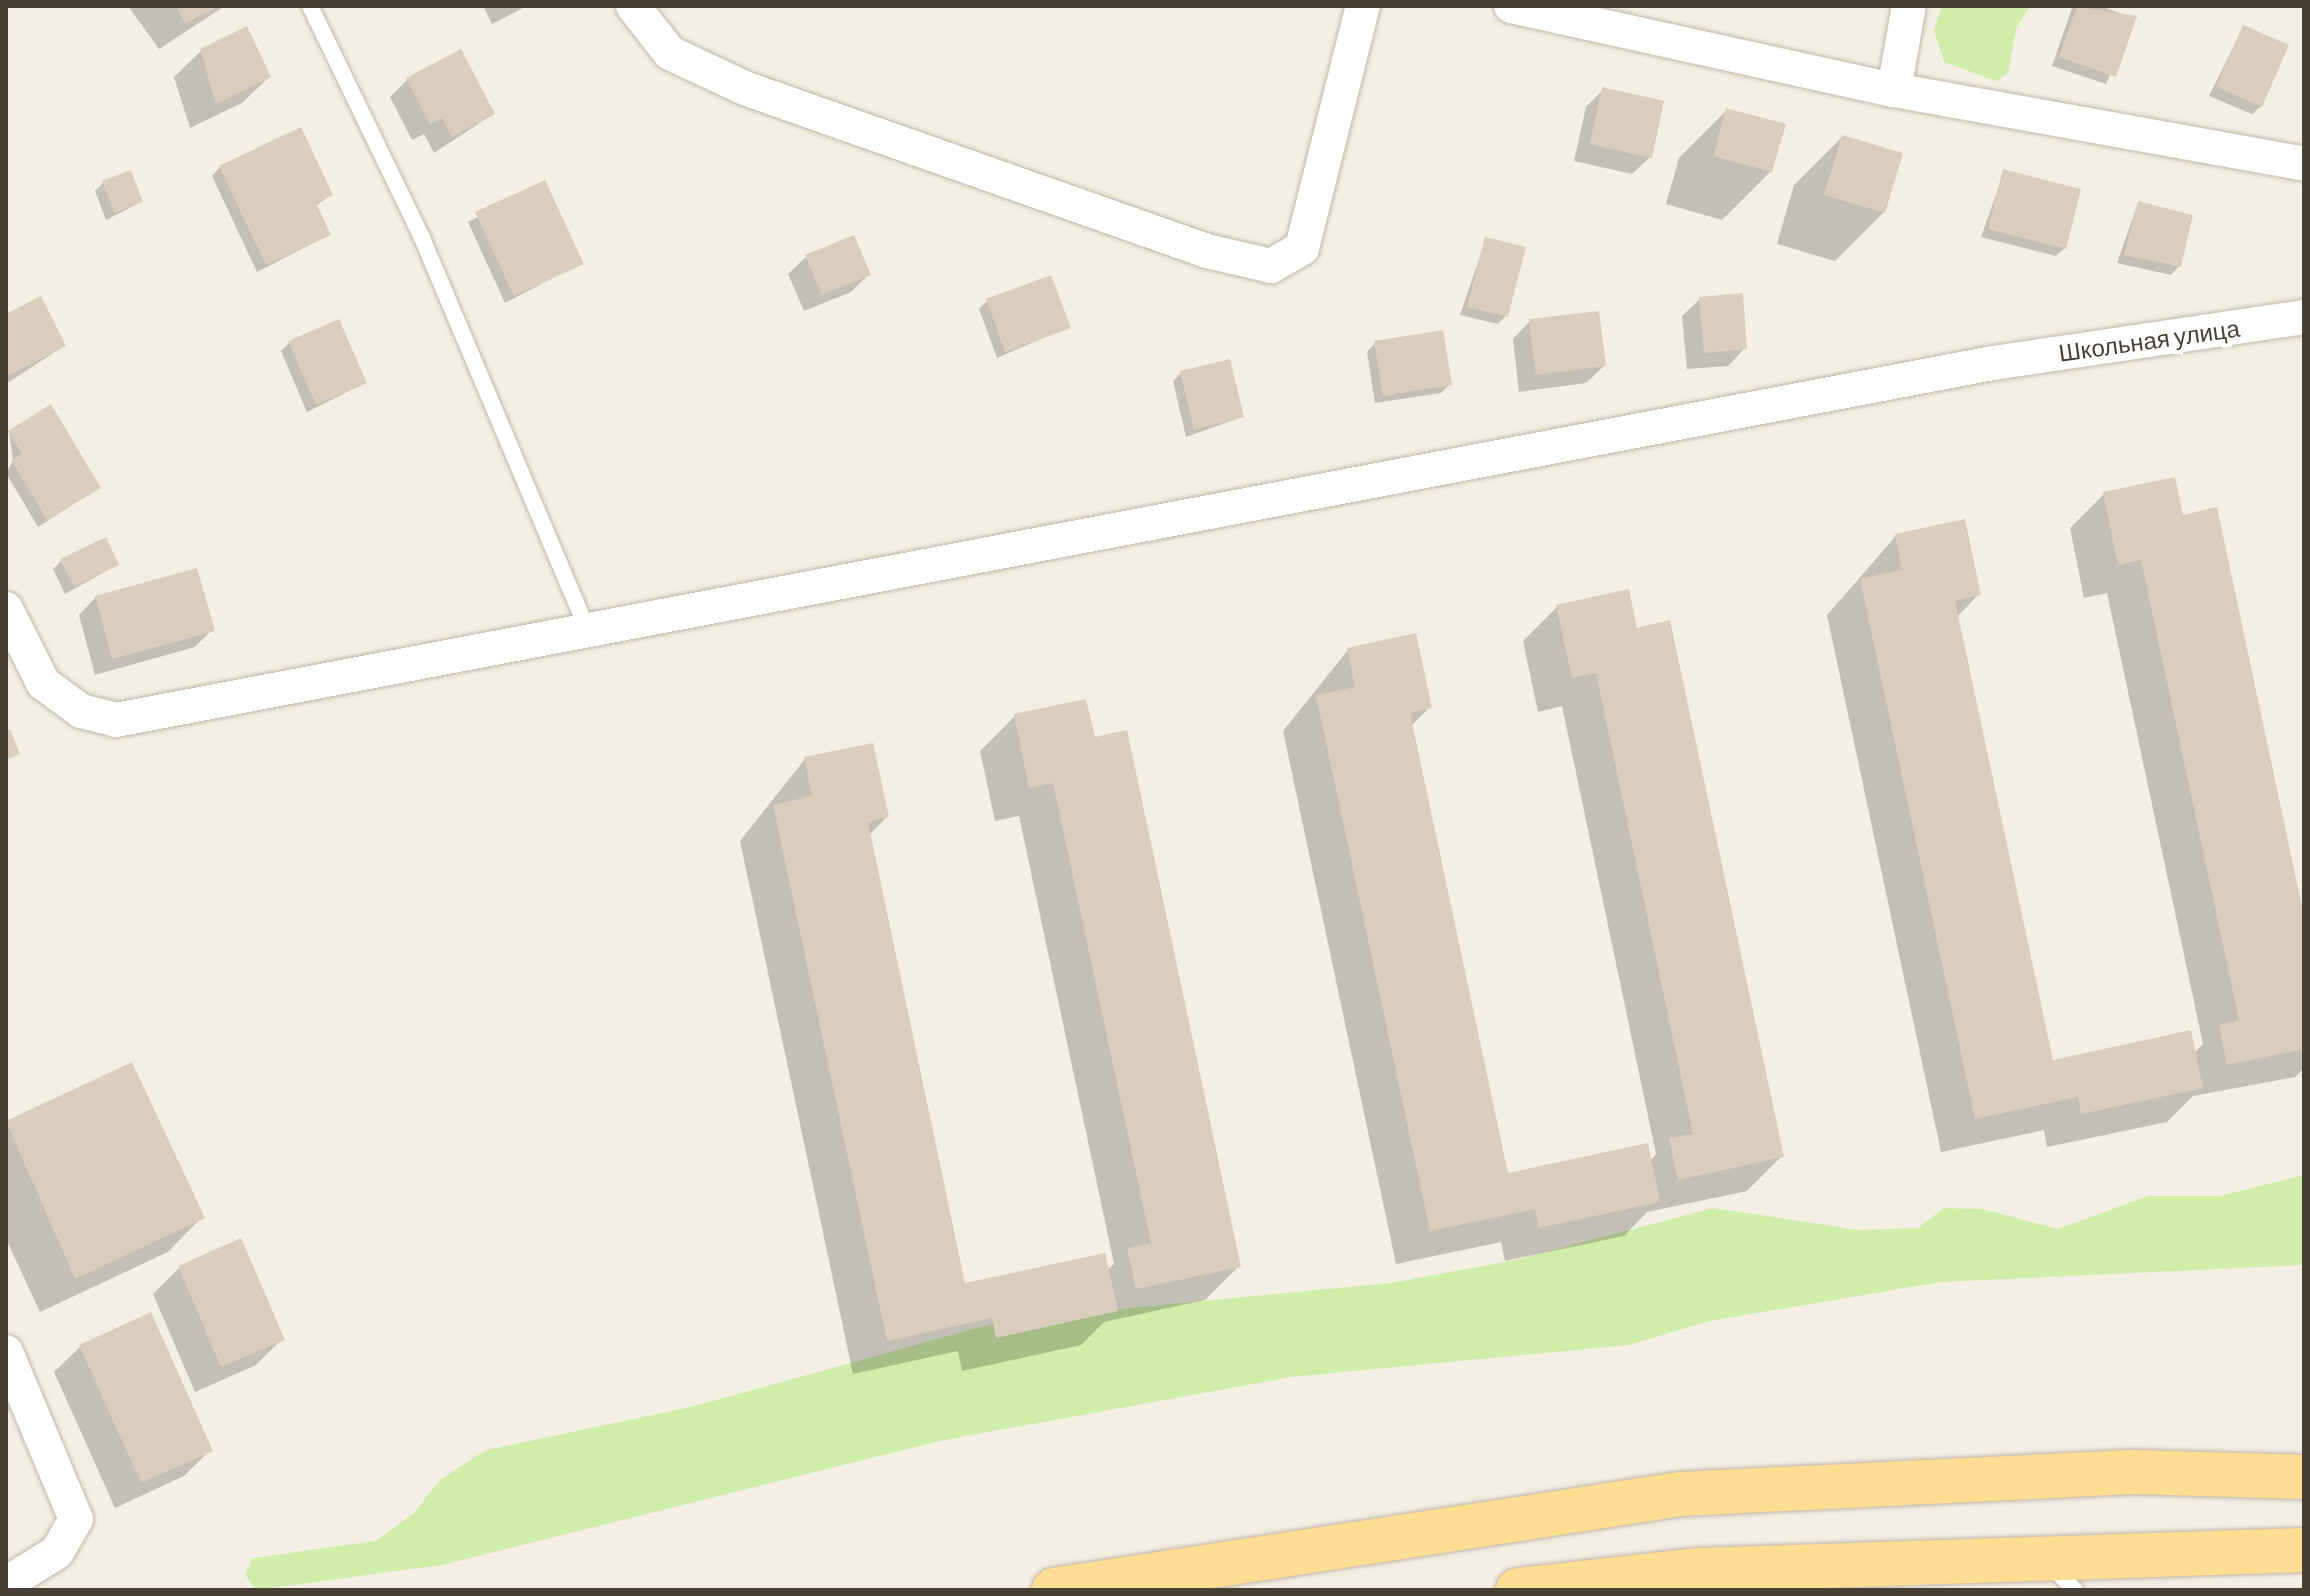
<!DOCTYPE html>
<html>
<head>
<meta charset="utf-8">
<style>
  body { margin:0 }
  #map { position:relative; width:2310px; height:1596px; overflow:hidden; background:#f4efe5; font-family:Barlow,sans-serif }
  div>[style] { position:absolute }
  .green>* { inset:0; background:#d0eda9 }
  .shadow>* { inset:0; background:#0003 }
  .building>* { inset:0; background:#dacdbc }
  .roads { filter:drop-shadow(0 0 2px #c1b7a6) drop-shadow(0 0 2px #c1b7a6) }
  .service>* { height:16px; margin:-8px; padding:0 8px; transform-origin:8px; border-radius:8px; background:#fff }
  .minor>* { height:34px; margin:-17px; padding:0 17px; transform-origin:17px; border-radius:17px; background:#fff }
  .primary>* { height:44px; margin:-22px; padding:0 22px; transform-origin:22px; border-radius:22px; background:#ffdd93 }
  span { translate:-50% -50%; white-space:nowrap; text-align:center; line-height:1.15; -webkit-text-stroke:8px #fff; paint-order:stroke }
  .street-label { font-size:24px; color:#473f34 }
  .frame { position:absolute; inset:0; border:8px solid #473f34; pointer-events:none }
</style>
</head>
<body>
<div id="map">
  <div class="green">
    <div style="clip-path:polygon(1942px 6px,2030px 6px,2016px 29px,2008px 73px,1996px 81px,1944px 62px,1934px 30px)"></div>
    <div style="clip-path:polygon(2304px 1175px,2304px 1265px,1941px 1282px,1709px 1321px,1629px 1345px,1291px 1377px,944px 1440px,442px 1565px,256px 1590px,245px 1574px,253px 1558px,376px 1541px,414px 1513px,440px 1480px,486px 1450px,691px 1407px,1006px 1320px,1390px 1283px,1516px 1260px,1713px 1208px,1859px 1230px,1918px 1228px,1944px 1208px,1982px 1209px,2058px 1229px,2148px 1196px,2220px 1196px)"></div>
  </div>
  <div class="shadow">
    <div style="clip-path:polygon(128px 6px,225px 6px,159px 49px)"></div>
    <div style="clip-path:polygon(483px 6px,527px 6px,492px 24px)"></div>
    <div style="clip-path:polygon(2100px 6px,2134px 18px,2106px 84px,2052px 66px,2072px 8px)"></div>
    <div style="clip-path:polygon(2243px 28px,2261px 106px,2252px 114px,2209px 96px)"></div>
    <div style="clip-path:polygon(201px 51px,269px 77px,242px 103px,190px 128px,174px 77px)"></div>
    <div style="clip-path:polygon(407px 80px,493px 114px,434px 153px,424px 134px,412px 140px,390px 97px)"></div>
    <div style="clip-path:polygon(1603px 90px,1650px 157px,1632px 174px,1574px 161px,1586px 107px)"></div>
    <div style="clip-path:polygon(1727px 110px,1771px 171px,1722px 220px,1666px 204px,1679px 158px)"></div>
    <div style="clip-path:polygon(1842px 137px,1884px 212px,1835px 261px,1777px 244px,1794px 185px)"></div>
    <div style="clip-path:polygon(220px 167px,331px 195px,315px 206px,329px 235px,257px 272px,212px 176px)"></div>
    <div style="clip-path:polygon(2004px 172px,2065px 248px,2056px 256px,1981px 237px)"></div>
    <div style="clip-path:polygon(103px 183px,141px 202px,106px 220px,95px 191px)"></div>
    <div style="clip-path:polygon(544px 183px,581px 263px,505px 303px,468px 222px)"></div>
    <div style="clip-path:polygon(2138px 203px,2179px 266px,2171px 275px,2117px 263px)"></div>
    <div style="clip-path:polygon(1486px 239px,1506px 316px,1498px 324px,1460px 315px)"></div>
    <div style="clip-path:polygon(806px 257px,869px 274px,851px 292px,804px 311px,788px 274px)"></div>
    <div style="clip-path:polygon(1700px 299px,1745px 348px,1728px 366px,1687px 369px,1682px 316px)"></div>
    <div style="clip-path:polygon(987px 301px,1068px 327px,997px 358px,979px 309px)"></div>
    <div style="clip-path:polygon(6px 316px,64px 346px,6px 384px)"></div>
    <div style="clip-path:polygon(1530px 321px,1604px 366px,1586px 383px,1519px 392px,1513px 339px)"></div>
    <div style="clip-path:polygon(289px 343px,365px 383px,307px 412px,281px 351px)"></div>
    <div style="clip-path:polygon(1375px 343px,1450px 384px,1441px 393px,1375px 403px,1367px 352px)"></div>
    <div style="clip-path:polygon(1181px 373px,1242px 417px,1186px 437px,1173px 381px)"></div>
    <div style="clip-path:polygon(9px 432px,99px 487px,38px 527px,6px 473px,13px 461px)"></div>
    <div style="clip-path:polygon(2104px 494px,2181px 518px,2304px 926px,2304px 1068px,2295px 1077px,2193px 1096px,2167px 1122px,2047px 1147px,2044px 1130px,1941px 1152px,1827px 615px,1896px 536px,1979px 594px,1957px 617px,2051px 1062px,2194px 1053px,2203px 1044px,2107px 593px,2084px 598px,2070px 528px)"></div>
    <div style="clip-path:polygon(61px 561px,117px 565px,65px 594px,53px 569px)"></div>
    <div style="clip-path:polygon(96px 597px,212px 630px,195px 647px,95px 675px,79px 615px)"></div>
    <div style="clip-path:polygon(1557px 607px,1636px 630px,1782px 1156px,1747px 1191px,1647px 1212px,1624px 1236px,1505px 1261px,1501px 1242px,1396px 1264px,1283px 731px,1348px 650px,1430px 707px,1411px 726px,1506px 1176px,1650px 1161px,1656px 1154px,1562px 706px,1538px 712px,1523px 641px)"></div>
    <div style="clip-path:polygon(1085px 701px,1239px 1266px,1205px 1300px,1104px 1322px,1081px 1345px,962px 1371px,958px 1351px,853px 1374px,740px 841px,805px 759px,887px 817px,869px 835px,964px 1285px,1107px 1270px,1114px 1264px,1019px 816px,995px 821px,980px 751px,1015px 716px)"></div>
    <div style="clip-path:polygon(131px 1065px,202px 1217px,168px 1252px,40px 1312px,6px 1239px,6px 1124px)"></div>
    <div style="clip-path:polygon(179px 1268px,282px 1339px,256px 1365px,195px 1392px,153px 1294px)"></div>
    <div style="clip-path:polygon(81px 1346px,210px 1450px,184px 1476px,115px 1508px,54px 1372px)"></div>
  </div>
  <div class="building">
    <div style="clip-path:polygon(176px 6px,219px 6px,185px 24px)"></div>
    <div style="clip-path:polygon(2077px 6px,2137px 16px,2116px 77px,2059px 57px)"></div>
    <div style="clip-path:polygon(2243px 25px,2289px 45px,2262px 107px,2216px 87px)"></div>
    <div style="clip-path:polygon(247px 26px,271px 77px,216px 104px,200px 49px)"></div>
    <div style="clip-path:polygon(461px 49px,495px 114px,452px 137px,442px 118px,430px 124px,406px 78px)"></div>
    <div style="clip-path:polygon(1602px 87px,1664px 101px,1652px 158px,1590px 144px)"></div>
    <div style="clip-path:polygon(1726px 108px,1786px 124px,1772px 172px,1713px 156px)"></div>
    <div style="clip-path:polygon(301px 127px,333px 195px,316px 203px,331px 235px,266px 265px,219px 166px)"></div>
    <div style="clip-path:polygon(1842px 135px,1903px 153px,1885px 213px,1824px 195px)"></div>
    <div style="clip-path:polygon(2003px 169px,2081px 189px,2066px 249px,1988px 229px)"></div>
    <div style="clip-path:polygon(131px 170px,143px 202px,114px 213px,102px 181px)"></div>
    <div style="clip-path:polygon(545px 180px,584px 264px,514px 296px,475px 212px)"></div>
    <div style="clip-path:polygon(2138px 201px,2193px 215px,2181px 267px,2124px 255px)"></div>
    <div style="clip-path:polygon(854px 235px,871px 275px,822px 295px,805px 255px)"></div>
    <div style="clip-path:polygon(1485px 237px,1526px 247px,1508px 317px,1467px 307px)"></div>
    <div style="clip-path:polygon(1051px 275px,1071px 328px,1005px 352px,986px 299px)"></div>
    <div style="clip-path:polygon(1743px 293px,1747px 349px,1704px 353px,1699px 297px)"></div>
    <div style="clip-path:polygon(41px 296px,66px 346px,6px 377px,6px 314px)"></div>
    <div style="clip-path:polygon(1599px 311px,1606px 366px,1536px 375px,1529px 319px)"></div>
    <div style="clip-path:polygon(339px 319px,367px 383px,316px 405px,288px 341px)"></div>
    <div style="clip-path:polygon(1443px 330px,1452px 385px,1383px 396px,1374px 341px)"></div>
    <div style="clip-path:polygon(1230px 359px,1244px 417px,1194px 430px,1180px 371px)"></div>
    <div style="clip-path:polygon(51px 404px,101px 488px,47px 520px,11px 460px,22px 454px,8px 431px)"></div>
    <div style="clip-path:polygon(2175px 477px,2183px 515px,2217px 507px,2304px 916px,2304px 1049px,2227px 1065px,2219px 1025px,2239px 1020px,2141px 560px,2118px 565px,2103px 492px)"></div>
    <div style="clip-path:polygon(1965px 519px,1981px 595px,1955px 601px,2053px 1060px,2191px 1030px,2203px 1088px,2081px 1114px,2078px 1097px,1975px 1119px,1860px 579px,1902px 570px,1895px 534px)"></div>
    <div style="clip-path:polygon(106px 537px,119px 565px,74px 587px,60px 559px)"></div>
    <div style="clip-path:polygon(197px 568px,215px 631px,112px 659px,95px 596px)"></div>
    <div style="clip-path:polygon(1629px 589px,1637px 628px,1670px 620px,1784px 1157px,1678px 1180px,1669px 1138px,1693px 1134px,1596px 673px,1572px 678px,1556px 605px)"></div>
    <div style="clip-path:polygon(1416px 633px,1432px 708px,1410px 713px,1508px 1173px,1648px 1143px,1660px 1202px,1539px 1228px,1535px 1209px,1430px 1231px,1316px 695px,1355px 687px,1347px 648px)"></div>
    <div style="clip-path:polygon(1086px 699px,1095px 737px,1127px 730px,1241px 1267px,1136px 1289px,1127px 1248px,1151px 1243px,1053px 783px,1029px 788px,1014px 714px)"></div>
    <div style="clip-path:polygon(10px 729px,20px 754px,6px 760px,6px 730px)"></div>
    <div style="clip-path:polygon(873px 743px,889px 817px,868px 822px,965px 1283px,1105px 1253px,1118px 1311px,996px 1338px,992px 1318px,887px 1341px,773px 805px,812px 796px,804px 757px)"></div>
    <div style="clip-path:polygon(132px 1062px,205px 1218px,75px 1279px,6px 1121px)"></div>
    <div style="clip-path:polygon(241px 1238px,285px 1340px,221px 1367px,178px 1266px)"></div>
    <div style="clip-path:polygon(151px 1312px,213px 1451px,141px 1483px,79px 1345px)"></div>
  </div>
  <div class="roads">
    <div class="service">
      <div style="left:310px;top:6px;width:258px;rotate:64.2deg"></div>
      <div style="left:422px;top:238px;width:429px;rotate:67.1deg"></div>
      <div style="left:2050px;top:1565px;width:35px;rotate:45deg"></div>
    </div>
    <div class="minor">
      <div style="left:633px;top:6px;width:60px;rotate:51.8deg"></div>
      <div style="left:670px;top:53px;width:85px;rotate:25.1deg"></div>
      <div style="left:747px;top:89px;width:488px;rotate:19.4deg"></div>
      <div style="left:1207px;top:251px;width:66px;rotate:13.2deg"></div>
      <div style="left:1271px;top:266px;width:36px;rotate:-30deg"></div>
      <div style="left:1302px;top:248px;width:250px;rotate:-75.9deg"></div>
      <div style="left:1511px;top:6px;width:392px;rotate:12.4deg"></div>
      <div style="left:1894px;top:90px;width:417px;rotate:10.2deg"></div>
      <div style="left:1894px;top:90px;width:85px;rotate:-79.9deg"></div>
      <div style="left:6px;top:609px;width:83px;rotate:63.4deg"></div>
      <div style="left:43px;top:683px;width:47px;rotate:36.4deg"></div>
      <div style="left:81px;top:711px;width:36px;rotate:14deg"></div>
      <div style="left:116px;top:720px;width:1911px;rotate:-10.77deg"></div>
      <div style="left:1993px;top:363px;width:314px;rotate:-8.4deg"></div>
      <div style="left:6px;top:1352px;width:181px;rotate:67.3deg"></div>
      <div style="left:76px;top:1519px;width:38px;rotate:120deg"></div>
      <div style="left:57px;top:1552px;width:60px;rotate:147.9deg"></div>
    </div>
    <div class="primary">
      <div style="left:1054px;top:1590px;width:634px;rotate:-8.7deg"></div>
      <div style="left:1681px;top:1494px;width:452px;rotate:-2.8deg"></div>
      <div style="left:2132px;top:1472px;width:172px;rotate:1.7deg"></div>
      <div style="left:1518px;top:1590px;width:183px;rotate:-6.3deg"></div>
      <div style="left:1700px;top:1570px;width:604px;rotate:-1.9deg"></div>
    </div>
  </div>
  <div class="street-label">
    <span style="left:2149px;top:340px;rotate:-8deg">Школьная улица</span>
  </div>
  <div class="frame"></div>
</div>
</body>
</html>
